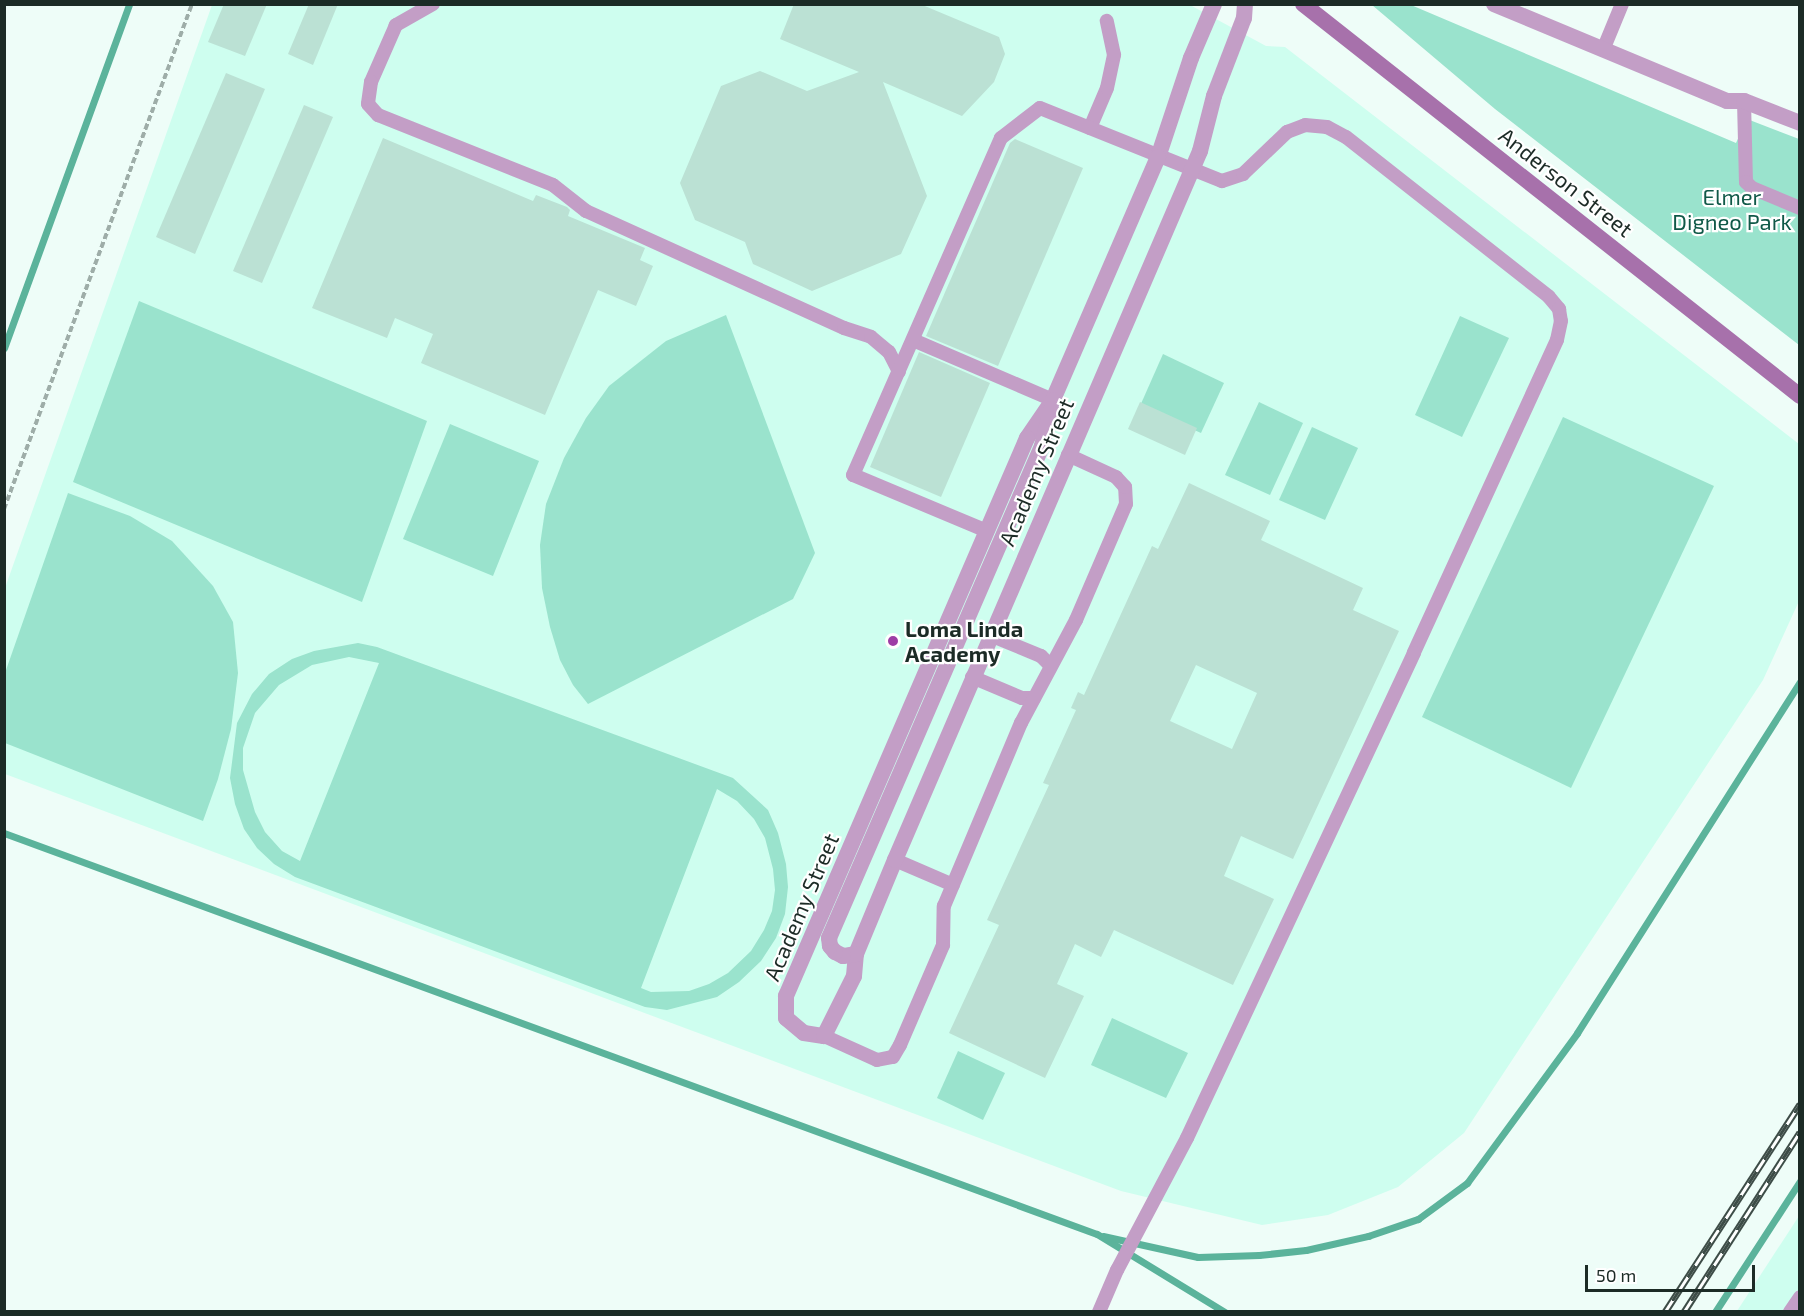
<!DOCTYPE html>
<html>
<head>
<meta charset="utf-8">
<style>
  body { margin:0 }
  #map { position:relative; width:1804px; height:1316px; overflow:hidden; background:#eefdf8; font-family:"Exo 2",sans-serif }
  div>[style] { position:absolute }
  .built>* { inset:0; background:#cefeef }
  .green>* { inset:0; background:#9ae3cd }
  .stream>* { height:7px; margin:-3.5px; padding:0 3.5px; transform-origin:3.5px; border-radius:3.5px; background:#5bb39b }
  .building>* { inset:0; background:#bbe1d4 }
  .path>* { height:4px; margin-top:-2px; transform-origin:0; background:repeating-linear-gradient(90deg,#9eada8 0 6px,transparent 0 9px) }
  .service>* { height:14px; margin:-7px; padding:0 7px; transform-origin:7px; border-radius:7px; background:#c39ec6 }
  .minor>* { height:16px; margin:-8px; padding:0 8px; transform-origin:8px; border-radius:8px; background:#c39ec6 }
  .secondary>* { height:16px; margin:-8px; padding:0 8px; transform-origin:8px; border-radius:8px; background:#a771ab }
  .rail>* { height:7px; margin-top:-3.5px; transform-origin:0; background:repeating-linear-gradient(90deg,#fff 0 14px,#3d4c47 0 28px); box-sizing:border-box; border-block:2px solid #3d4c47 }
  .dots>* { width:16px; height:16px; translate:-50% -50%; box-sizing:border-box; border:3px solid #fff; border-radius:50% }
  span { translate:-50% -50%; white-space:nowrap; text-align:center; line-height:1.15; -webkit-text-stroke:4.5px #fff; paint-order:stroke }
  .street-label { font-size:22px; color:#1c2b26 }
  .park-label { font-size:22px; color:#105948 }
  .poi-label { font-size:22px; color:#1c2b26; font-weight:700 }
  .left { translate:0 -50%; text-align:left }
  .frame { position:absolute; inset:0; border:6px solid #1c2b26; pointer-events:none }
  .scale { position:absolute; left:1585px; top:1265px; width:170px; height:27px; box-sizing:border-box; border:3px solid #1c2b26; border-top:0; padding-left:8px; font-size:18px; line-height:21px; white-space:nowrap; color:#1c2b26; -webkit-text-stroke:4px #fff; paint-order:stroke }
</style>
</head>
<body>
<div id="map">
  <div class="built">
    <div style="clip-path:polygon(212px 5px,1190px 5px,1266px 46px,1285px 47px,1799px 444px,1799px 601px,1763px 680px,1464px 1133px,1398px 1187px,1328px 1215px,1262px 1225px,1121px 1191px,5px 774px,5px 588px)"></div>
    <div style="clip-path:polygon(1799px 1216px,1799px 1311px,1737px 1311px)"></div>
  </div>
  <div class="green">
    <div style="clip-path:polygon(1372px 5px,1411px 5px,1736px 143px,1747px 119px,1799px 139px,1799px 345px,1495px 109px)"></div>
    <div style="clip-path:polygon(139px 301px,427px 421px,362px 602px,73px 482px)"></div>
    <div style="clip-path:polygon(726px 315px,815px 553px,793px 599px,588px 704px,573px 685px,560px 660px,550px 627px,542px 588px,540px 545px,546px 504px,564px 458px,586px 418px,609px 386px,666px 341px)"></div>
    <div style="clip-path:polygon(1460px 316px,1509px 338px,1462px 437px,1415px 415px)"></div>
    <div style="clip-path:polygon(1163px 354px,1224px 383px,1201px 433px,1140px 406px)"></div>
    <div style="clip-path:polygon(1259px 402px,1303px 423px,1270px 495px,1225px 475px)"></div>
    <div style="clip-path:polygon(1563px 417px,1714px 486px,1571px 788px,1422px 717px)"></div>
    <div style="clip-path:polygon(450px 424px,539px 461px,493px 576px,403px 539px)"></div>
    <div style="clip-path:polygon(1312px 427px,1358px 448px,1325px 520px,1279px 500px)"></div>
    <div style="clip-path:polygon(68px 493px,130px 516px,172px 541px,213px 586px,233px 622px,238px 673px,231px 729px,218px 779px,203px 821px,5px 743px,5px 673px)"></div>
    <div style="clip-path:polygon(evenodd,358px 643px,377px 647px,733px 778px,768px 810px,778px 833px,786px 864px,788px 887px,785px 914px,776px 938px,761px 961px,739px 982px,717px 997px,667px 1010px,645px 1007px,295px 877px,274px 864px,257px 848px,244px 829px,235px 804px,230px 778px,237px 723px,252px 694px,269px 674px,292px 659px,314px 651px,358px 643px,349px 657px,379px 663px,300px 861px,282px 851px,265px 832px,255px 812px,243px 770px,243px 748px,255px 713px,279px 685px,312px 665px,349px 657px,358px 643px,717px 789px,737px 801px,754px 819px,765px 838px,773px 869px,775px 890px,772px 911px,764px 930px,751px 951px,728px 973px,709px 984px,689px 991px,651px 992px,641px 988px,717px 789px)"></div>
    <div style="clip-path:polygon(1112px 1018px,1188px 1053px,1166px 1098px,1091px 1065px)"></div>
    <div style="clip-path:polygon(958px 1051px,1005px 1073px,983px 1120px,937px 1098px)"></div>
  </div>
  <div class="stream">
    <div style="left:4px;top:348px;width:366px;rotate:-70deg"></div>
    <div style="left:4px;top:833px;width:1164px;rotate:20.15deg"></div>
    <div style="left:1097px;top:1234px;width:150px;rotate:31.4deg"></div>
    <div style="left:1103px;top:1236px;width:97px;rotate:12.5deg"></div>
    <div style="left:1198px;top:1257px;width:61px;rotate:-1.9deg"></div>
    <div style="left:1259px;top:1255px;width:47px;rotate:-6.1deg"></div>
    <div style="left:1306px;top:1250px;width:64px;rotate:-12.7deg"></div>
    <div style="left:1368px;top:1236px;width:53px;rotate:-18.8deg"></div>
    <div style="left:1418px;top:1219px;width:61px;rotate:-36.3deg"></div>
    <div style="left:1467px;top:1183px;width:186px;rotate:-53.7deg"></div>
    <div style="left:1577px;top:1033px;width:416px;rotate:-57.6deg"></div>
    <div style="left:1715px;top:1312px;width:156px;rotate:-57deg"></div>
  </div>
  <div class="building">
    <div style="clip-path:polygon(224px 4px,267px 4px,245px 56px,208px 42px)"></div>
    <div style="clip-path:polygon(309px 4px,338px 4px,313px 65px,288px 54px)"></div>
    <div style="clip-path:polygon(794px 4px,920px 4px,999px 37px,1005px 54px,994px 82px,962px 116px,883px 82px,927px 196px,901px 254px,812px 291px,753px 264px,745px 242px,695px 220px,680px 183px,721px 86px,760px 71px,807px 91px,859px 72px,780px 39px)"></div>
    <div style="clip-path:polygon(226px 73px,265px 89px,195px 254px,156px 237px)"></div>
    <div style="clip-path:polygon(304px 105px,333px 117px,262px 283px,233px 271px)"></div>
    <div style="clip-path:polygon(383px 138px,533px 201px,536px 195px,567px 207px,570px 210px,568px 216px,645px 248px,640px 260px,653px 266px,636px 306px,598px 290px,545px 415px,421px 363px,433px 334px,395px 318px,387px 338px,312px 308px)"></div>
    <div style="clip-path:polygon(1015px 139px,1083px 168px,998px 366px,926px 336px,1010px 143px)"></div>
    <div style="clip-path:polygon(919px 352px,990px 383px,941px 497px,870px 467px)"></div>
    <div style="clip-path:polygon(1140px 402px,1197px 428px,1185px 455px,1128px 429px)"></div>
    <div style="clip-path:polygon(evenodd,1189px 483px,1270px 521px,1261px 540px,1363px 588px,1353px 610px,1399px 631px,1293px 859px,1241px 836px,1224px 876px,1274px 899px,1233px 985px,1114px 930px,1101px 957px,1075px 944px,1057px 984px,1084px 996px,1045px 1078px,949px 1033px,999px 925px,987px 920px,1049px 785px,1043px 783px,1076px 710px,1071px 708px,1078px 692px,1084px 695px,1152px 546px,1158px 549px,1189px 483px,1196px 665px,1257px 693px,1232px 749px,1170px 721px,1196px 665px)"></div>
  </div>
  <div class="path">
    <div style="left:4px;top:509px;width:539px;rotate:-69.58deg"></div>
  </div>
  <div class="service">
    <div style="left:433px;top:4px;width:43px;rotate:150.4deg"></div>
    <div style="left:396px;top:25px;width:62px;rotate:113.7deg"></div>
    <div style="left:371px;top:82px;width:22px;rotate:98deg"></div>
    <div style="left:368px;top:104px;width:15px;rotate:48deg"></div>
    <div style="left:378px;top:115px;width:188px;rotate:21.8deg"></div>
    <div style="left:553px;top:185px;width:42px;rotate:38.2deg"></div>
    <div style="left:586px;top:211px;width:283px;rotate:24.4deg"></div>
    <div style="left:844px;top:328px;width:28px;rotate:18deg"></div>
    <div style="left:871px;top:337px;width:23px;rotate:40deg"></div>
    <div style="left:889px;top:352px;width:22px;rotate:63deg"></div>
    <div style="left:1603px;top:50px;width:50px;rotate:-67.6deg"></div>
    <div style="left:1744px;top:101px;width:81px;rotate:88.6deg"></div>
    <div style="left:1746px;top:182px;width:8px;rotate:45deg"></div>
    <div style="left:1752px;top:188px;width:52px;rotate:22.6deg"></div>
    <div style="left:1090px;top:128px;width:43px;rotate:-67deg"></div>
    <div style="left:1107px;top:88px;width:34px;rotate:-78deg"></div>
    <div style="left:1114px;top:55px;width:35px;rotate:-102deg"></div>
    <div style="left:913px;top:340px;width:152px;rotate:23.2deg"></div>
    <div style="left:987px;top:531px;width:145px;rotate:-157.3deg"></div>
    <div style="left:853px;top:475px;width:368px;rotate:-66.3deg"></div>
    <div style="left:1001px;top:138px;width:49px;rotate:-37.6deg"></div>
    <div style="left:1040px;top:108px;width:196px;rotate:21.9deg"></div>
    <div style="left:1222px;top:181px;width:22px;rotate:-18deg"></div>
    <div style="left:1243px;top:174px;width:61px;rotate:-43.7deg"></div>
    <div style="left:1287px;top:132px;width:19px;rotate:-21deg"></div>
    <div style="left:1305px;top:125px;width:22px;rotate:5deg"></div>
    <div style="left:1327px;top:127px;width:21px;rotate:28deg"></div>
    <div style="left:1346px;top:137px;width:258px;rotate:38.2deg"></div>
    <div style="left:1549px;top:297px;width:16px;rotate:50deg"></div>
    <div style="left:1559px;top:309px;width:12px;rotate:81deg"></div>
    <div style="left:1561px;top:321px;width:19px;rotate:102deg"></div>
    <div style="left:1557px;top:340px;width:344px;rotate:114.6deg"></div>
    <div style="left:1414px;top:653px;width:535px;rotate:115.08deg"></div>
    <div style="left:1187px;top:1138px;width:149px;rotate:117.9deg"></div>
    <div style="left:1117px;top:1270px;width:46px;rotate:113.2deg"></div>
    <div style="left:990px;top:635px;width:55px;rotate:22.4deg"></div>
    <div style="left:1041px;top:656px;width:13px;rotate:45deg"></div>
    <div style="left:972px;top:677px;width:54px;rotate:22.8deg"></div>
    <div style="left:1022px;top:698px;width:12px"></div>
    <div style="left:895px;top:860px;width:63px;rotate:23.3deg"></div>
    <div style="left:824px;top:1036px;width:58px;rotate:24.4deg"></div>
    <div style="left:877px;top:1060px;width:16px;rotate:-11deg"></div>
    <div style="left:893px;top:1057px;width:14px;rotate:-60deg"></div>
    <div style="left:900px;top:1045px;width:109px;rotate:-66.7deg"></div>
    <div style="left:943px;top:945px;width:39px;rotate:-89deg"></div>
    <div style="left:944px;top:906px;width:199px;rotate:-67.2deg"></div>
    <div style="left:1021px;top:723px;width:117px;rotate:-61.9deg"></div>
    <div style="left:1076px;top:620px;width:126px;rotate:-66.7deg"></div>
    <div style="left:1126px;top:504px;width:17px;rotate:-93deg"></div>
    <div style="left:1125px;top:487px;width:13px;rotate:-132deg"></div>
    <div style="left:1116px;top:477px;width:53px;rotate:-155.4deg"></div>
    <div style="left:1790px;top:1312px;width:18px;rotate:-56deg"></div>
  </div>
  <div class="minor">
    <div style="left:1214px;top:4px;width:59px;rotate:113.1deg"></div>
    <div style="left:1191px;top:58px;width:104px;rotate:108.4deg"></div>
    <div style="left:1158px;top:157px;width:265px;rotate:113.4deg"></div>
    <div style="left:1053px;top:400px;width:46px;rotate:124.4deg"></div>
    <div style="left:1027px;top:438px;width:608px;rotate:113.36deg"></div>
    <div style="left:786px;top:996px;width:22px;rotate:90deg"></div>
    <div style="left:786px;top:1018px;width:23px;rotate:40deg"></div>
    <div style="left:804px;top:1033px;width:20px;rotate:9deg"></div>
    <div style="left:824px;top:1036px;width:67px;rotate:-63.4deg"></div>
    <div style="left:854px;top:976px;width:22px;rotate:-85deg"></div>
    <div style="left:856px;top:954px;width:102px;rotate:-67.5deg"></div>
    <div style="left:895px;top:860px;width:772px;rotate:-66.72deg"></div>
    <div style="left:1200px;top:151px;width:57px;rotate:-75.7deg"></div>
    <div style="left:1214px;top:96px;width:84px;rotate:-69deg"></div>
    <div style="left:1244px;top:18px;width:14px;rotate:-86deg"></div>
    <div style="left:1494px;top:4px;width:252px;rotate:22.6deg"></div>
    <div style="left:1727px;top:101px;width:17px"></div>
    <div style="left:1744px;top:101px;width:60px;rotate:21.4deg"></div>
    <div style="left:856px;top:954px;width:13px;rotate:171deg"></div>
    <div style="left:843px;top:956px;width:9px;rotate:-153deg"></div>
    <div style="left:835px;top:952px;width:8px;rotate:-130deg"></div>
    <div style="left:830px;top:946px;width:8px;rotate:-97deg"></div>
    <div style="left:829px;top:938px;width:536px;rotate:-66.59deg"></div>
    <div style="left:1042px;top:446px;width:38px;rotate:-76deg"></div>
  </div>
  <div class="secondary">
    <div style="left:1303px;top:4px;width:633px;rotate:38.26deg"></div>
  </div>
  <div class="rail">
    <div style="left:1665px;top:1312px;width:248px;rotate:-57deg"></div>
    <div style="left:1684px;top:1312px;width:214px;rotate:-57.2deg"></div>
  </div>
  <div class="dots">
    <div style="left:893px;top:641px;background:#9d3da5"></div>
  </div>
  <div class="street-label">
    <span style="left:1566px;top:182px;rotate:38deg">Anderson Street</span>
    <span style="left:1036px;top:472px;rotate:-67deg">Academy Street</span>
    <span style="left:801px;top:907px;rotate:-67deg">Academy Street</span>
  </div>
  <div class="park-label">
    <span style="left:1732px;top:209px">Elmer<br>Digneo Park</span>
  </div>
  <div class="poi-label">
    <span class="left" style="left:905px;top:641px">Loma Linda<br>Academy</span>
  </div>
  <div class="frame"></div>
  <div class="scale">50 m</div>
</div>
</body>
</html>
